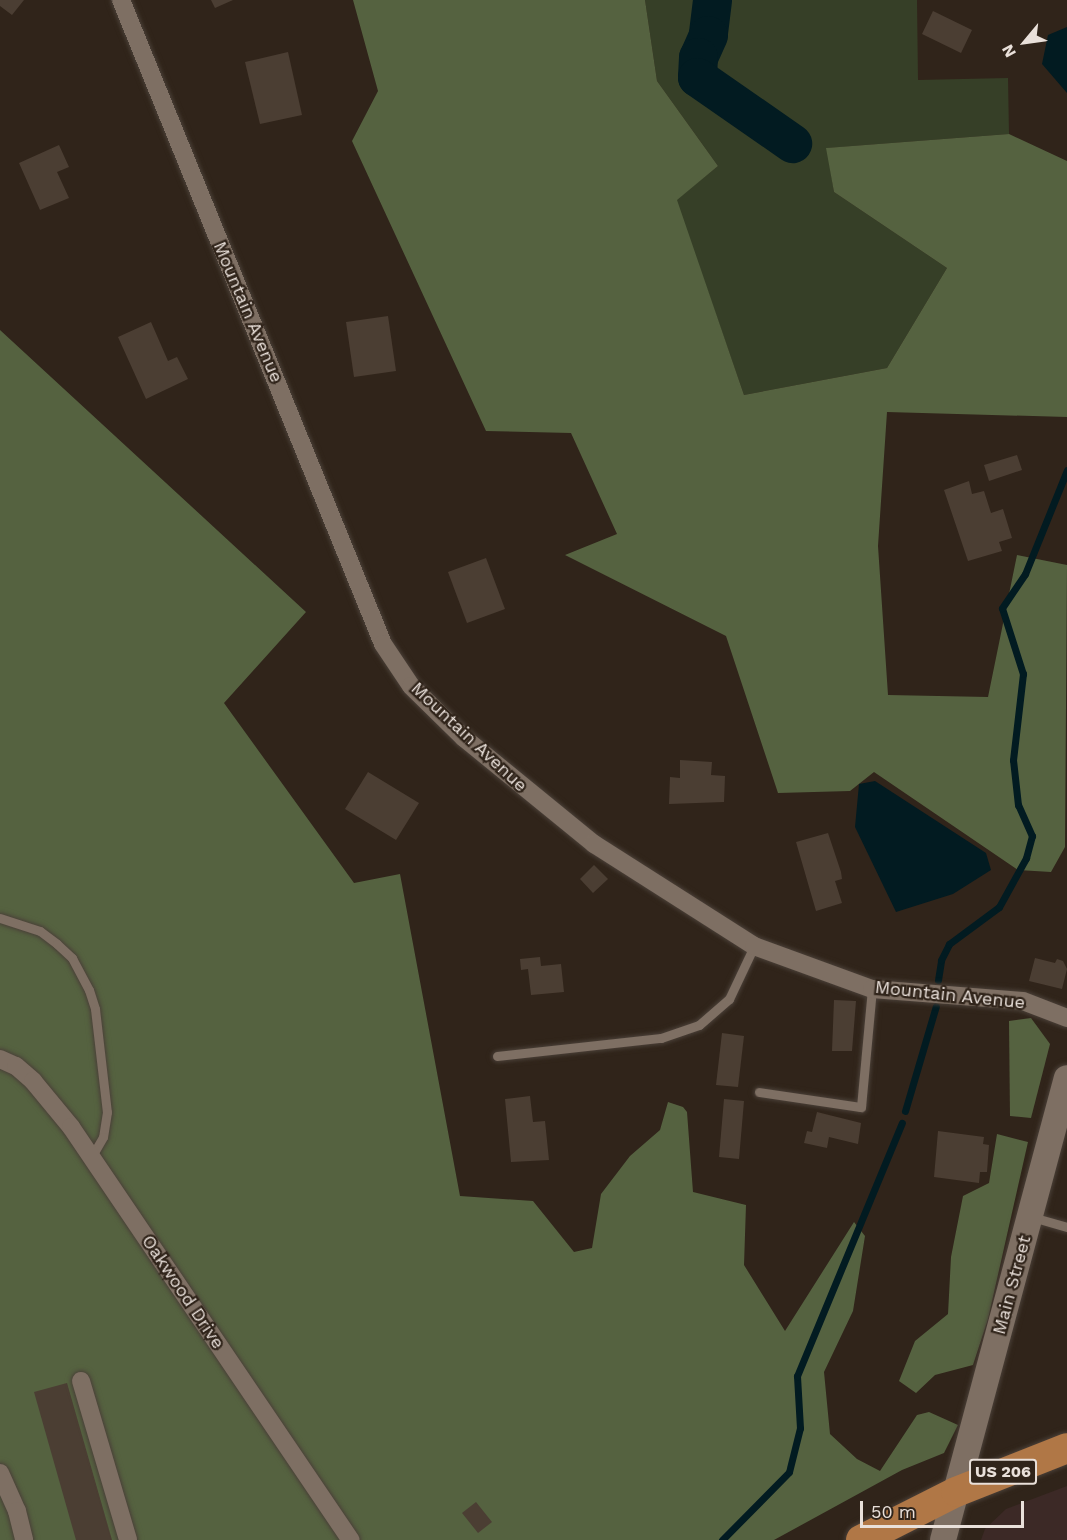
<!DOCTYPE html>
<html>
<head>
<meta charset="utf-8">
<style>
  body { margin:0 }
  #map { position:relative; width:1067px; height:1540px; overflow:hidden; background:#30241a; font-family:"Work Sans",sans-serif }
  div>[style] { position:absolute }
  .commercial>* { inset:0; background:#3c2926 }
  .green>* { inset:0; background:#363f27 }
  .forest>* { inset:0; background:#556240 }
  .water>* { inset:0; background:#021b21 }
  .stream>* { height:7px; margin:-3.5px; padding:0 3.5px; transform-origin:3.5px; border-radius:3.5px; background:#021b21 }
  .river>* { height:39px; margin:-19.5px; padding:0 19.5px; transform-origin:19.5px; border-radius:19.5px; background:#021b21 }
  .building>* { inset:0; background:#4b3e33 }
  .roads { filter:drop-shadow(0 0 2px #4a4038) drop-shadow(0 0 2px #4a4038) }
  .service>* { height:9px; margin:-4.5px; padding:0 4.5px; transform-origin:4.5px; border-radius:4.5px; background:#7e6f63 }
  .minor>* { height:18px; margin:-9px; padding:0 9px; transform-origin:9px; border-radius:9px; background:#7e6f63 }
  .secondary>* { height:26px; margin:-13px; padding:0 13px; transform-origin:13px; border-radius:13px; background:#7e6f63 }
  .trunk>* { height:30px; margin:-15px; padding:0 15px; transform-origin:15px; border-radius:15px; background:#b07746 }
  span { translate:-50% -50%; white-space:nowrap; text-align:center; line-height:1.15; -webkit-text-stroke:4.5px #30241a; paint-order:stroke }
  .shield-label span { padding:2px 4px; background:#30241a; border:2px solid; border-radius:4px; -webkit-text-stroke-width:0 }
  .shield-label { font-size:16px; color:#e9e0da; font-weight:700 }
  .street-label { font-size:18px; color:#e9e0da }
  .north { position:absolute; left:995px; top:12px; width:60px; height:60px; -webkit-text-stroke:4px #30241a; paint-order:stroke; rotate:241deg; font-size:16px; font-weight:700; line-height:24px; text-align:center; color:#e9e0da }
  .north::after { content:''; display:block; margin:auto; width:21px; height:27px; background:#e9e0da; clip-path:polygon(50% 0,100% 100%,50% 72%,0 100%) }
  .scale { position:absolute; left:860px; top:1501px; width:164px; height:27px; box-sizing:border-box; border:3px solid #e9e0da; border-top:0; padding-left:8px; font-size:18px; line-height:21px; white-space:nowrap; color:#e9e0da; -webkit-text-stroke:4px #30241a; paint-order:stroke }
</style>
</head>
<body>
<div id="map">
  <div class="commercial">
    <div style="clip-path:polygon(1067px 1486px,1067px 1540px,981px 1540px,985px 1529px,1006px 1509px)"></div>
  </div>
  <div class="green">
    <div style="clip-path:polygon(645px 0,917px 0,918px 80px,1008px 78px,1009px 134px,827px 148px,834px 192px,947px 268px,887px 368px,744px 395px,676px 200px,718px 166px,657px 81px)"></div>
  </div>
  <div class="forest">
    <div style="clip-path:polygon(353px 0,645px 0,657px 81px,718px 166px,677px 200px,744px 395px,887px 368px,947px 268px,834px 192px,826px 148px,1009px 134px,1067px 161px,1067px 417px,887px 412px,878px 546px,888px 695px,988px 697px,1017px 555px,1067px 565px,1065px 847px,1051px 872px,1018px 870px,874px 772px,850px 791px,778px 793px,726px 636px,565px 555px,617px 534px,571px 433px,486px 431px,352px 141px,378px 91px)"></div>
    <div style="clip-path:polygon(0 330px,306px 612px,224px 703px,354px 883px,400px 874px,460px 1196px,533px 1201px,574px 1252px,592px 1248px,601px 1194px,630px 1156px,660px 1130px,668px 1102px,683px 1107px,687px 1112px,693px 1192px,746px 1205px,744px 1265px,785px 1331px,854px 1222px,865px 1236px,853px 1311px,824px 1372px,830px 1434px,857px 1459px,880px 1471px,917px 1415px,929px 1412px,958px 1425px,944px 1453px,902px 1470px,774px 1540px,0 1540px)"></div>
    <div style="clip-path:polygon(1031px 1018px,1050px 1044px,1031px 1118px,1010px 1116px,1009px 1021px)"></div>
    <div style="clip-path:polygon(997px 1134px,1028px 1142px,988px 1319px,973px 1365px,935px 1375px,916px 1393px,899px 1381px,915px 1341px,948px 1314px,951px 1257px,963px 1196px,989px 1183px)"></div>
  </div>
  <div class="water">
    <div style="clip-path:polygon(1067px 27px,1067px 93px,1042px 64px,1048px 35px)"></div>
    <div style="clip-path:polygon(875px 781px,986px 853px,991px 870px,953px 894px,896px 912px,855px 827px,859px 784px)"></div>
  </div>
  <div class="stream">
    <div style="left:938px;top:980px;width:20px;rotate:-81deg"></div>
    <div style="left:941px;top:960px;width:18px;rotate:-63deg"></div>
    <div style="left:949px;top:944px;width:62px;rotate:-36.5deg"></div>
    <div style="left:999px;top:907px;width:56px;rotate:-61.1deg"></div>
    <div style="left:1026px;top:858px;width:23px;rotate:-75deg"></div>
    <div style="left:1032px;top:836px;width:34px;rotate:-114deg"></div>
    <div style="left:1018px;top:805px;width:45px;rotate:-96.3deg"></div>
    <div style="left:1013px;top:760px;width:87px;rotate:-83.4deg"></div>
    <div style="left:1023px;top:674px;width:69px;rotate:-107.7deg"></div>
    <div style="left:1002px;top:608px;width:41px;rotate:-55.9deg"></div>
    <div style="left:1025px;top:574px;width:112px;rotate:-68deg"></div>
    <div style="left:905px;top:1111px;width:109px;rotate:-73.6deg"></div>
    <div style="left:722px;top:1540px;width:95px;rotate:-45.4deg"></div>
    <div style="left:789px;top:1472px;width:45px;rotate:-76deg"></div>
    <div style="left:800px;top:1428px;width:52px;rotate:-93.3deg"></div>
    <div style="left:797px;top:1376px;width:274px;rotate:-67.5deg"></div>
  </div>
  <div class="river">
    <div style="left:712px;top:0;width:35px;rotate:97deg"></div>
    <div style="left:708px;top:35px;width:24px;rotate:114deg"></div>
    <div style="left:698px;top:57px;width:20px;rotate:93deg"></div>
    <div style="left:697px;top:77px;width:116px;rotate:34.8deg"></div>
  </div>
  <div class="building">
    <div style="clip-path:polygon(0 0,24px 0,12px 15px,0 6px)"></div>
    <div style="clip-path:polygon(211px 0,233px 0,215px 8px)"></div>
    <div style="clip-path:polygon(933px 11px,972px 30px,961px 53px,922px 34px)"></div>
    <div style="clip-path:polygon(288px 52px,302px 115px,260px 124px,245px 62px)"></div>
    <div style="clip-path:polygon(59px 145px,69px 167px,57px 172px,69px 198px,40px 210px,19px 163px)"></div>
    <div style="clip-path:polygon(388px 316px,396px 371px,354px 377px,346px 322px)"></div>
    <div style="clip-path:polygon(151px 322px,168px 361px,177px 357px,188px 379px,146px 399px,118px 337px)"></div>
    <div style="clip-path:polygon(1017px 455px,1022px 470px,989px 481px,984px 465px)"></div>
    <div style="clip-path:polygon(969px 481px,972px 494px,984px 491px,991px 513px,1003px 509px,1012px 538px,999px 542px,1002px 551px,968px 561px,944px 490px)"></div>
    <div style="clip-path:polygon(486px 558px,505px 609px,467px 623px,448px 572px)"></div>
    <div style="clip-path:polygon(680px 760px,712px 762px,711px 775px,725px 776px,724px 802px,669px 804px,670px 777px,680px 778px)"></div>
    <div style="clip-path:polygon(368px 772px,419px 803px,396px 840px,345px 809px)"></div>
    <div style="clip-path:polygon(828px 833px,841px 872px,842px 879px,835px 881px,842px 903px,816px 911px,796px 842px)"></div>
    <div style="clip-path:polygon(594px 865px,608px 879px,593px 893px,580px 879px)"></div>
    <div style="clip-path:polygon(540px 957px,541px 966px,561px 964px,564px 992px,531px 995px,528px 969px,521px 970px,520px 959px)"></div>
    <div style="clip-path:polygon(1035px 958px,1055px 963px,1057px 959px,1063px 961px,1067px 969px,1062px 989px,1029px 981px)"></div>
    <div style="clip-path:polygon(834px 1000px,856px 1001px,852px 1051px,832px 1051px)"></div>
    <div style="clip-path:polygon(722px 1033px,744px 1036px,738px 1087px,716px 1085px)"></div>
    <div style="clip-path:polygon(530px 1096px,533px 1122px,545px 1121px,549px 1160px,511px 1162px,505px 1099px)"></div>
    <div style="clip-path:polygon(724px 1099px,744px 1101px,739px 1159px,719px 1157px)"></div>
    <div style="clip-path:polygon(817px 1112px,861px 1123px,858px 1144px,829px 1137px,827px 1148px,804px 1143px,807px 1131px,812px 1132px)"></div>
    <div style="clip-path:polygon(938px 1131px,984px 1137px,983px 1144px,989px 1145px,987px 1172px,980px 1172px,979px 1183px,934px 1177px)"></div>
    <div style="clip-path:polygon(67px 1383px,112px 1540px,76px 1540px,34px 1392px)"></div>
    <div style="clip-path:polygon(476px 1502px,492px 1522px,478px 1533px,462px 1513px)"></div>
  </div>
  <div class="roads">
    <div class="service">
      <div style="left:0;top:918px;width:42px;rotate:18deg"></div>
      <div style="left:40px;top:931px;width:21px;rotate:37deg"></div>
      <div style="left:57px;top:944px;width:21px;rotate:43deg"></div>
      <div style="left:72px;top:958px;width:36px;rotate:62deg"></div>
      <div style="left:89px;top:990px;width:20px;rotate:72deg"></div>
      <div style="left:95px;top:1009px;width:104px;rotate:83.4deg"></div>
      <div style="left:107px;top:1112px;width:25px;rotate:99deg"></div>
      <div style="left:103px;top:1137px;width:22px;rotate:120deg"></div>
      <div style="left:497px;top:1056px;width:165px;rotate:-6.3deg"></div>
      <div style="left:661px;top:1038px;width:40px;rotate:-18.9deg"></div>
      <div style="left:699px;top:1025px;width:40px;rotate:-41deg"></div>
      <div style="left:729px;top:999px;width:59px;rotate:-64.7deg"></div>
      <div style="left:759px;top:1092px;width:103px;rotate:8.4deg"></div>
      <div style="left:861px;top:1107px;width:119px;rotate:-84.7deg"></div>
      <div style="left:1032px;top:1217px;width:36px;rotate:16deg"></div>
    </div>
    <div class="minor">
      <div style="left:121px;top:0;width:695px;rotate:67.86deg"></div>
      <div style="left:383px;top:644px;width:50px;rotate:56.3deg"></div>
      <div style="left:411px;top:686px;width:74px;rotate:44.5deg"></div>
      <div style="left:464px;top:738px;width:168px;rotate:39.2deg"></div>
      <div style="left:594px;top:844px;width:190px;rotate:32.5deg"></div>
      <div style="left:754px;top:946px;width:126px;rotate:20deg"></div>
      <div style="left:872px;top:989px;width:151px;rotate:4.5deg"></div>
      <div style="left:1023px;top:1001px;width:47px;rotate:21.1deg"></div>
      <div style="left:0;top:1059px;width:17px;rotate:24deg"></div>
      <div style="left:16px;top:1066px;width:23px;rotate:41deg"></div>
      <div style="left:33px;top:1081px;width:60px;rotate:50.4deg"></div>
      <div style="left:71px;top:1127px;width:499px;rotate:55.9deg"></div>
      <div style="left:81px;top:1381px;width:166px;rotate:73.5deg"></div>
      <div style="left:0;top:1473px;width:42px;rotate:65.9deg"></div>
      <div style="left:17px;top:1511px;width:30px;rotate:76deg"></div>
    </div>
    <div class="secondary">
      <div style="left:943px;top:1540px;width:478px;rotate:-75deg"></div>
    </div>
    <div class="trunk">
      <div style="left:861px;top:1540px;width:106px;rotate:-26.8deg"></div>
      <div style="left:956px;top:1492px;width:119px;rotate:-21.6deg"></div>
    </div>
  </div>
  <div class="shield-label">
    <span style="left:1003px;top:1472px">US 206</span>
  </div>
  <div class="street-label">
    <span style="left:248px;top:312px;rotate:67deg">Mountain Avenue</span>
    <span style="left:469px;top:737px;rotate:43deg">Mountain Avenue</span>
    <span style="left:950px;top:995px;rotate:6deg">Mountain Avenue</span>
    <span style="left:1012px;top:1285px;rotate:-75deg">Main Street</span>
    <span style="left:183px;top:1292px;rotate:56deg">Oakwood Drive</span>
  </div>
  <div class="north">N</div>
  <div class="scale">50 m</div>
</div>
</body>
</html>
